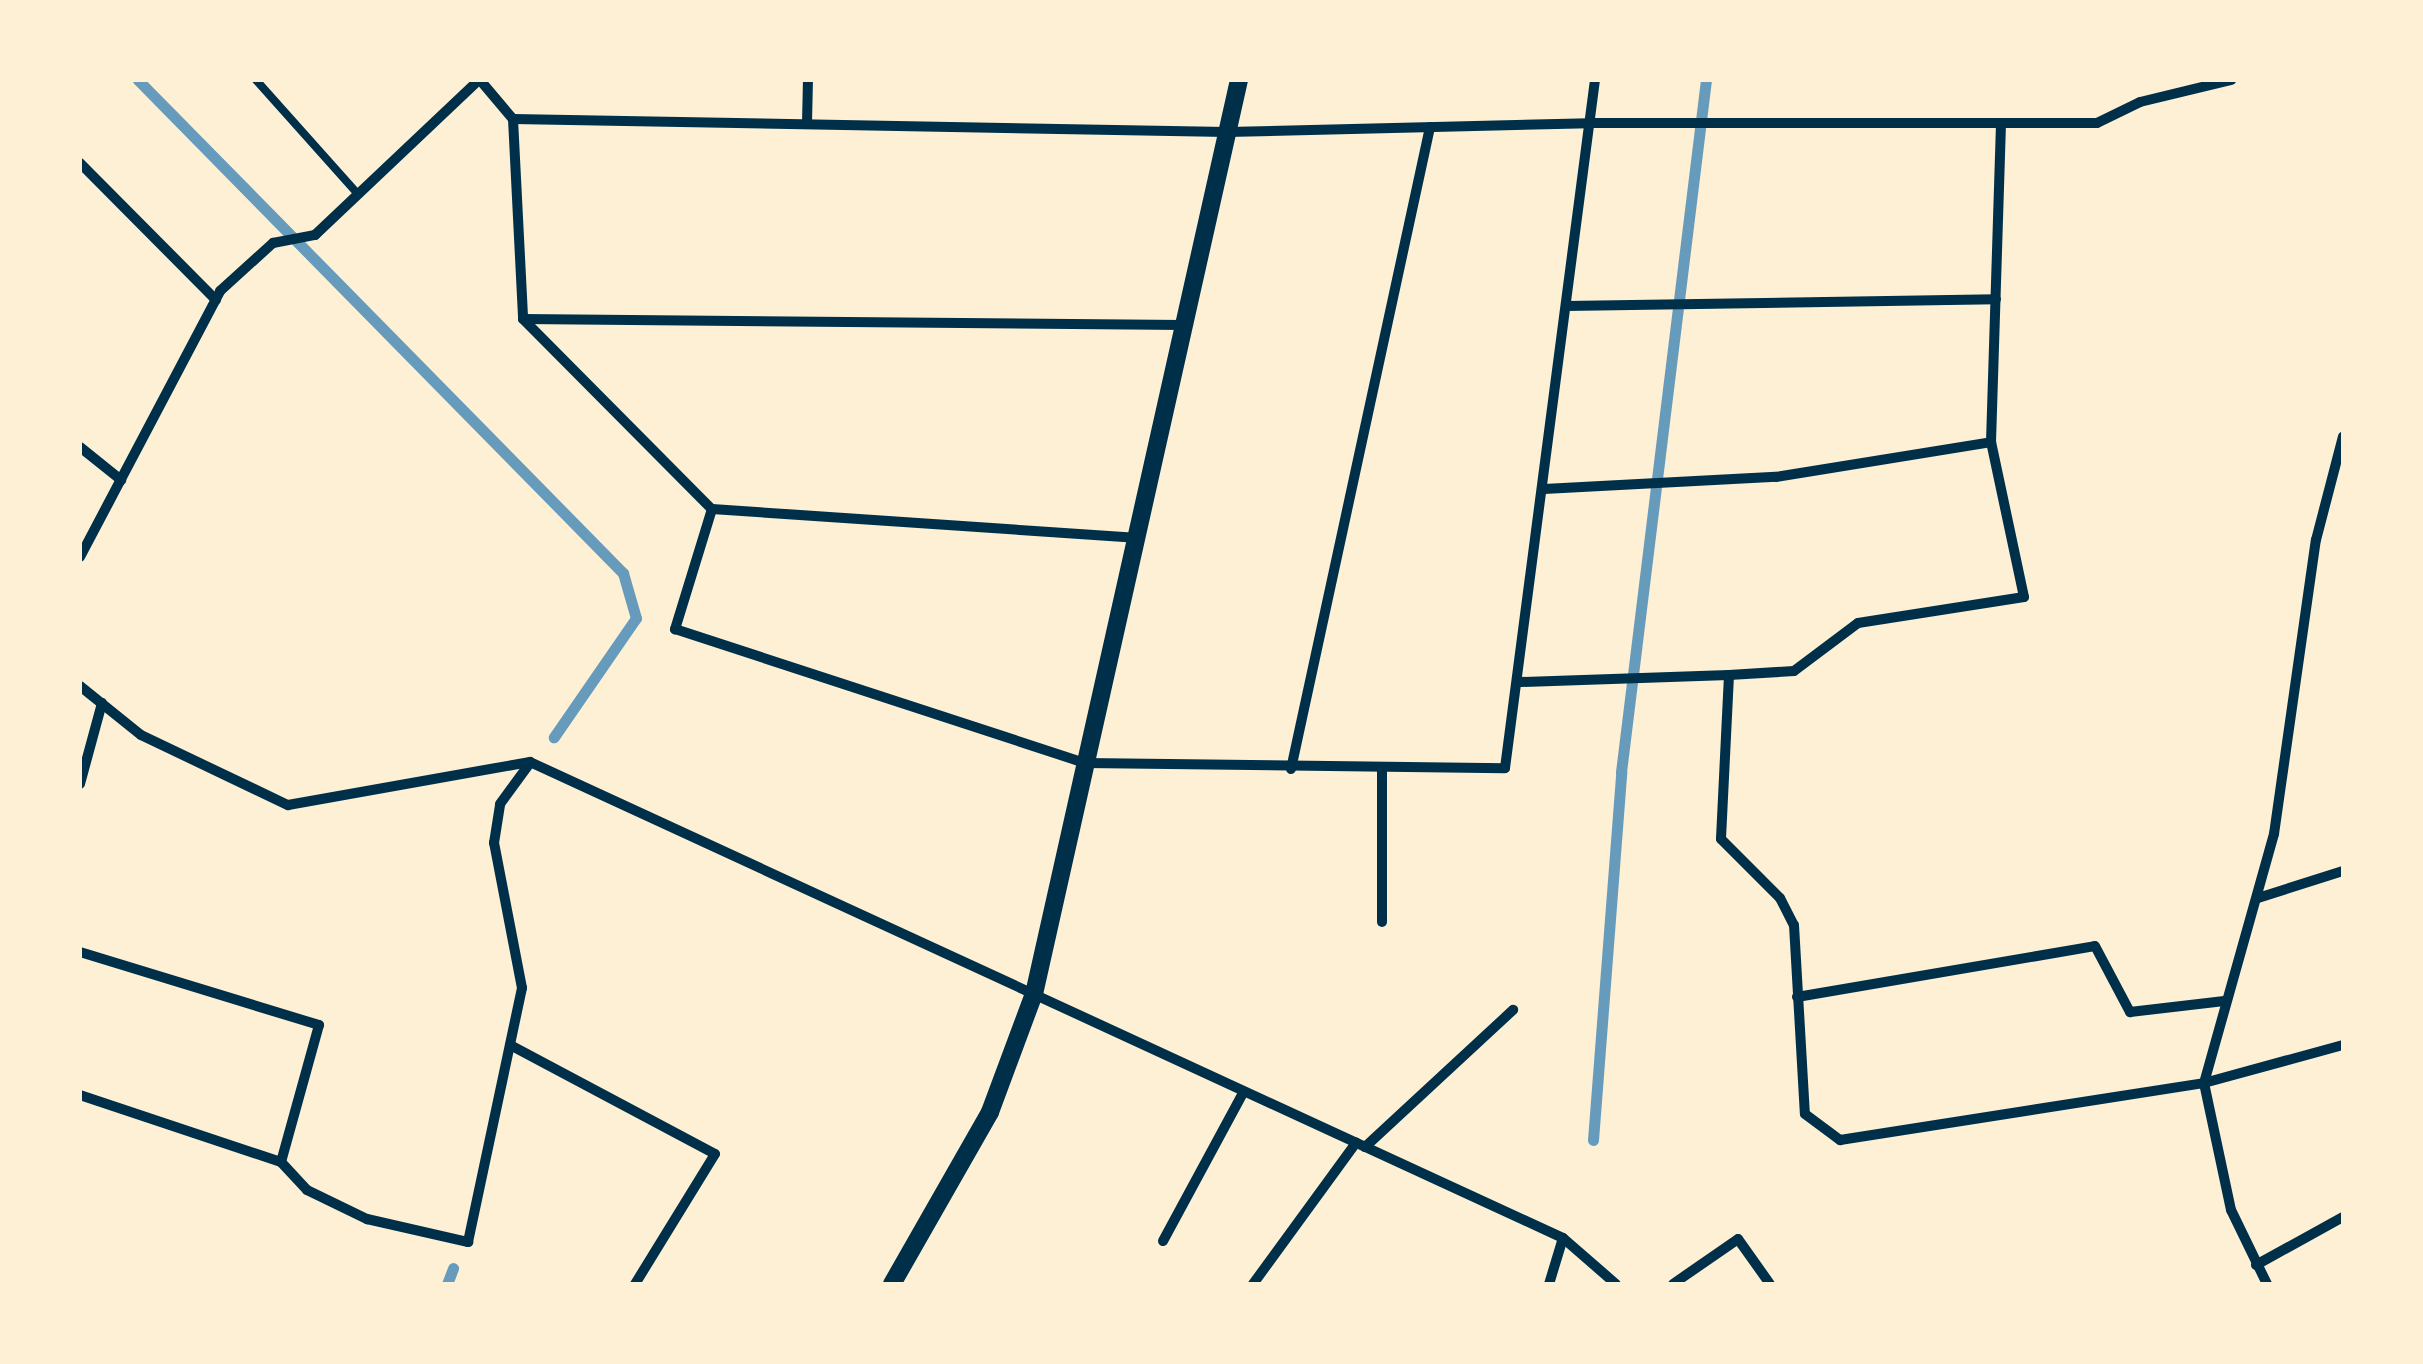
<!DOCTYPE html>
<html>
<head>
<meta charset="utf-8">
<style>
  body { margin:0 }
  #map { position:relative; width:2423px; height:1364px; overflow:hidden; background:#fdf0d5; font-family:Raleway,sans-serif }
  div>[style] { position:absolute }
  .stream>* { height:11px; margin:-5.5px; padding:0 5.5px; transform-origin:5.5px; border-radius:5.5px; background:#669bbc }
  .service>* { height:8px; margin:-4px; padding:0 4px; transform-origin:4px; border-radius:4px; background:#003049 }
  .minor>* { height:10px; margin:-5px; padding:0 5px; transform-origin:5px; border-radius:5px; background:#003049 }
  .tertiary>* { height:18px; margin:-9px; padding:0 9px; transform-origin:9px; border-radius:9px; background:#003049 }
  span { translate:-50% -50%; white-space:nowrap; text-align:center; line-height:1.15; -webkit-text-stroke:9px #fdf0d5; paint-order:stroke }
  .frame { position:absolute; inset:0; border:82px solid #fdf0d5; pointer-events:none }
</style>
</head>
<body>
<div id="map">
  <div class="stream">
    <div style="left:138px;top:80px;width:692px;rotate:45.47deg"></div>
    <div style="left:623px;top:573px;width:47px;rotate:73.9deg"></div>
    <div style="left:636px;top:618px;width:145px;rotate:124.6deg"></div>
    <div style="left:1593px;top:1140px;width:369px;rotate:-85.6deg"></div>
    <div style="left:1621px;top:772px;width:697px;rotate:-83deg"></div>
    <div style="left:447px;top:1284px;width:17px;rotate:-69deg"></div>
  </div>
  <div class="service">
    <div style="left:256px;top:80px;width:153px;rotate:48.2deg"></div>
  </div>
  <div class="minor">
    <div style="left:480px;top:80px;width:51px;rotate:49.8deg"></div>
    <div style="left:513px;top:119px;width:200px;rotate:87.1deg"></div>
    <div style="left:523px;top:319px;width:268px;rotate:45.2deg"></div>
    <div style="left:712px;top:509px;width:424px;rotate:3.9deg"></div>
    <div style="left:513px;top:119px;width:714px;rotate:1.04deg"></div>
    <div style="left:1227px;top:132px;width:362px;rotate:-1.4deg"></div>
    <div style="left:1589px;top:123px;width:508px"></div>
    <div style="left:2097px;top:123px;width:48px;rotate:-26deg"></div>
    <div style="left:2140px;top:102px;width:94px;rotate:-13.6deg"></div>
    <div style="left:807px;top:123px;width:43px;rotate:-88.7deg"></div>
    <div style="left:80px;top:163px;width:193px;rotate:45.2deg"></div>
    <div style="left:1566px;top:306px;width:430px;rotate:-0.9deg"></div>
    <div style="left:523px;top:319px;width:660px;rotate:0.52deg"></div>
    <div style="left:80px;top:447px;width:53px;rotate:38.8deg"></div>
    <div style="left:1544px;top:489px;width:232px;rotate:-3deg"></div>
    <div style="left:1776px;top:477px;width:218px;rotate:-9.2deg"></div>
    <div style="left:712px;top:509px;width:126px;rotate:107.1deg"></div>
    <div style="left:675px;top:629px;width:431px;rotate:18.1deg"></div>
    <div style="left:1085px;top:763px;width:420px;rotate:0.7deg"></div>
    <div style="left:1505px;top:768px;width:694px;rotate:-82.55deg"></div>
    <div style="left:80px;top:557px;width:301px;rotate:-62.2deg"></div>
    <div style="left:220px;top:291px;width:72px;rotate:-42.2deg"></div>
    <div style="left:273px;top:243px;width:43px;rotate:-10.8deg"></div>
    <div style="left:315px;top:235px;width:226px;rotate:-43.4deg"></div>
    <div style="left:1729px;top:675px;width:65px;rotate:-3.5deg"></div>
    <div style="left:1794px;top:671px;width:80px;rotate:-36.9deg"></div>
    <div style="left:1858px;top:623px;width:168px;rotate:-8.9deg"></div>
    <div style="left:2024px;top:597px;width:158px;rotate:-102deg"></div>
    <div style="left:1991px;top:442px;width:318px;rotate:-88.2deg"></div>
    <div style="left:1521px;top:682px;width:208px;rotate:-1.9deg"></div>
    <div style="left:1729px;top:675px;width:164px;rotate:92.8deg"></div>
    <div style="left:1721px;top:839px;width:83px;rotate:45deg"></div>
    <div style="left:1780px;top:898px;width:30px;rotate:63deg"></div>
    <div style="left:1794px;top:925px;width:189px;rotate:86.7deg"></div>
    <div style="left:1805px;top:1114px;width:44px;rotate:36.6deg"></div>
    <div style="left:1840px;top:1140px;width:368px;rotate:-8.9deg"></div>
    <div style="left:2204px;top:1083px;width:144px;rotate:-15.3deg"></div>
    <div style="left:80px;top:686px;width:78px;rotate:38.8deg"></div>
    <div style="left:141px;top:735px;width:163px;rotate:25.5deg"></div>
    <div style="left:288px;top:805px;width:246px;rotate:-10.1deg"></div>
    <div style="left:530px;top:762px;width:1137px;rotate:24.74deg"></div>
    <div style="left:1563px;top:1238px;width:48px;rotate:106.9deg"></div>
    <div style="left:1291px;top:769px;width:657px;rotate:-77.78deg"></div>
    <div style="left:1382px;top:769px;width:153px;rotate:90deg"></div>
    <div style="left:80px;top:784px;width:84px;rotate:-74.8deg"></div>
    <div style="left:2258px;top:898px;width:89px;rotate:-17.6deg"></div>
    <div style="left:80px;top:952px;width:250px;rotate:17deg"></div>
    <div style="left:319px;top:1025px;width:142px;rotate:105.5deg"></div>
    <div style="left:281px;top:1162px;width:212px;rotate:-161.6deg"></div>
    <div style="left:1797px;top:997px;width:302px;rotate:-9.7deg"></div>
    <div style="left:2095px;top:946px;width:75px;rotate:62.1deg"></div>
    <div style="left:2130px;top:1012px;width:95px;rotate:-6.7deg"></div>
    <div style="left:510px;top:1045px;width:232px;rotate:28deg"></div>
    <div style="left:715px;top:1154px;width:153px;rotate:121.6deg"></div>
    <div style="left:1365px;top:1147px;width:202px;rotate:-42.8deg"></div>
    <div style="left:281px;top:1162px;width:38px;rotate:47deg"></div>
    <div style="left:307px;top:1190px;width:67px;rotate:25.8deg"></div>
    <div style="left:367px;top:1219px;width:104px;rotate:12.8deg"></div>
    <div style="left:468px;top:1242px;width:260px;rotate:-78deg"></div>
    <div style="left:522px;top:988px;width:148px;rotate:-100.9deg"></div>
    <div style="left:494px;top:843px;width:39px;rotate:-81deg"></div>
    <div style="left:500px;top:804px;width:51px;rotate:-53.8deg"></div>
    <div style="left:1563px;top:1238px;width:70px;rotate:41deg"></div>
    <div style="left:1163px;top:1241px;width:170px;rotate:-61.6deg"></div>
    <div style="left:2256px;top:1265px;width:99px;rotate:-28.9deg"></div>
    <div style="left:1253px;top:1284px;width:175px;rotate:-53.9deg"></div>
    <div style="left:1673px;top:1284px;width:79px;rotate:-34.7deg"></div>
    <div style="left:1738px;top:1239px;width:55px;rotate:54.6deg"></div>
    <div style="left:2267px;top:1284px;width:82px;rotate:-115.9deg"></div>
    <div style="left:2231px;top:1210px;width:130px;rotate:-102deg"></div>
    <div style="left:2204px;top:1083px;width:259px;rotate:-74.3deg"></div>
    <div style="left:2274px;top:834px;width:297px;rotate:-81.9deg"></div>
    <div style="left:2316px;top:540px;width:107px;rotate:-75.4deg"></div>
  </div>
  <div class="tertiary">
    <div style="left:892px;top:1284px;width:198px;rotate:-60.3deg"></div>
    <div style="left:990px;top:1112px;width:126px;rotate:-69.6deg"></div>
    <div style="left:1034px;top:994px;width:937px;rotate:-77.36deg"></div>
  </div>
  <div class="frame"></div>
</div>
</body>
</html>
